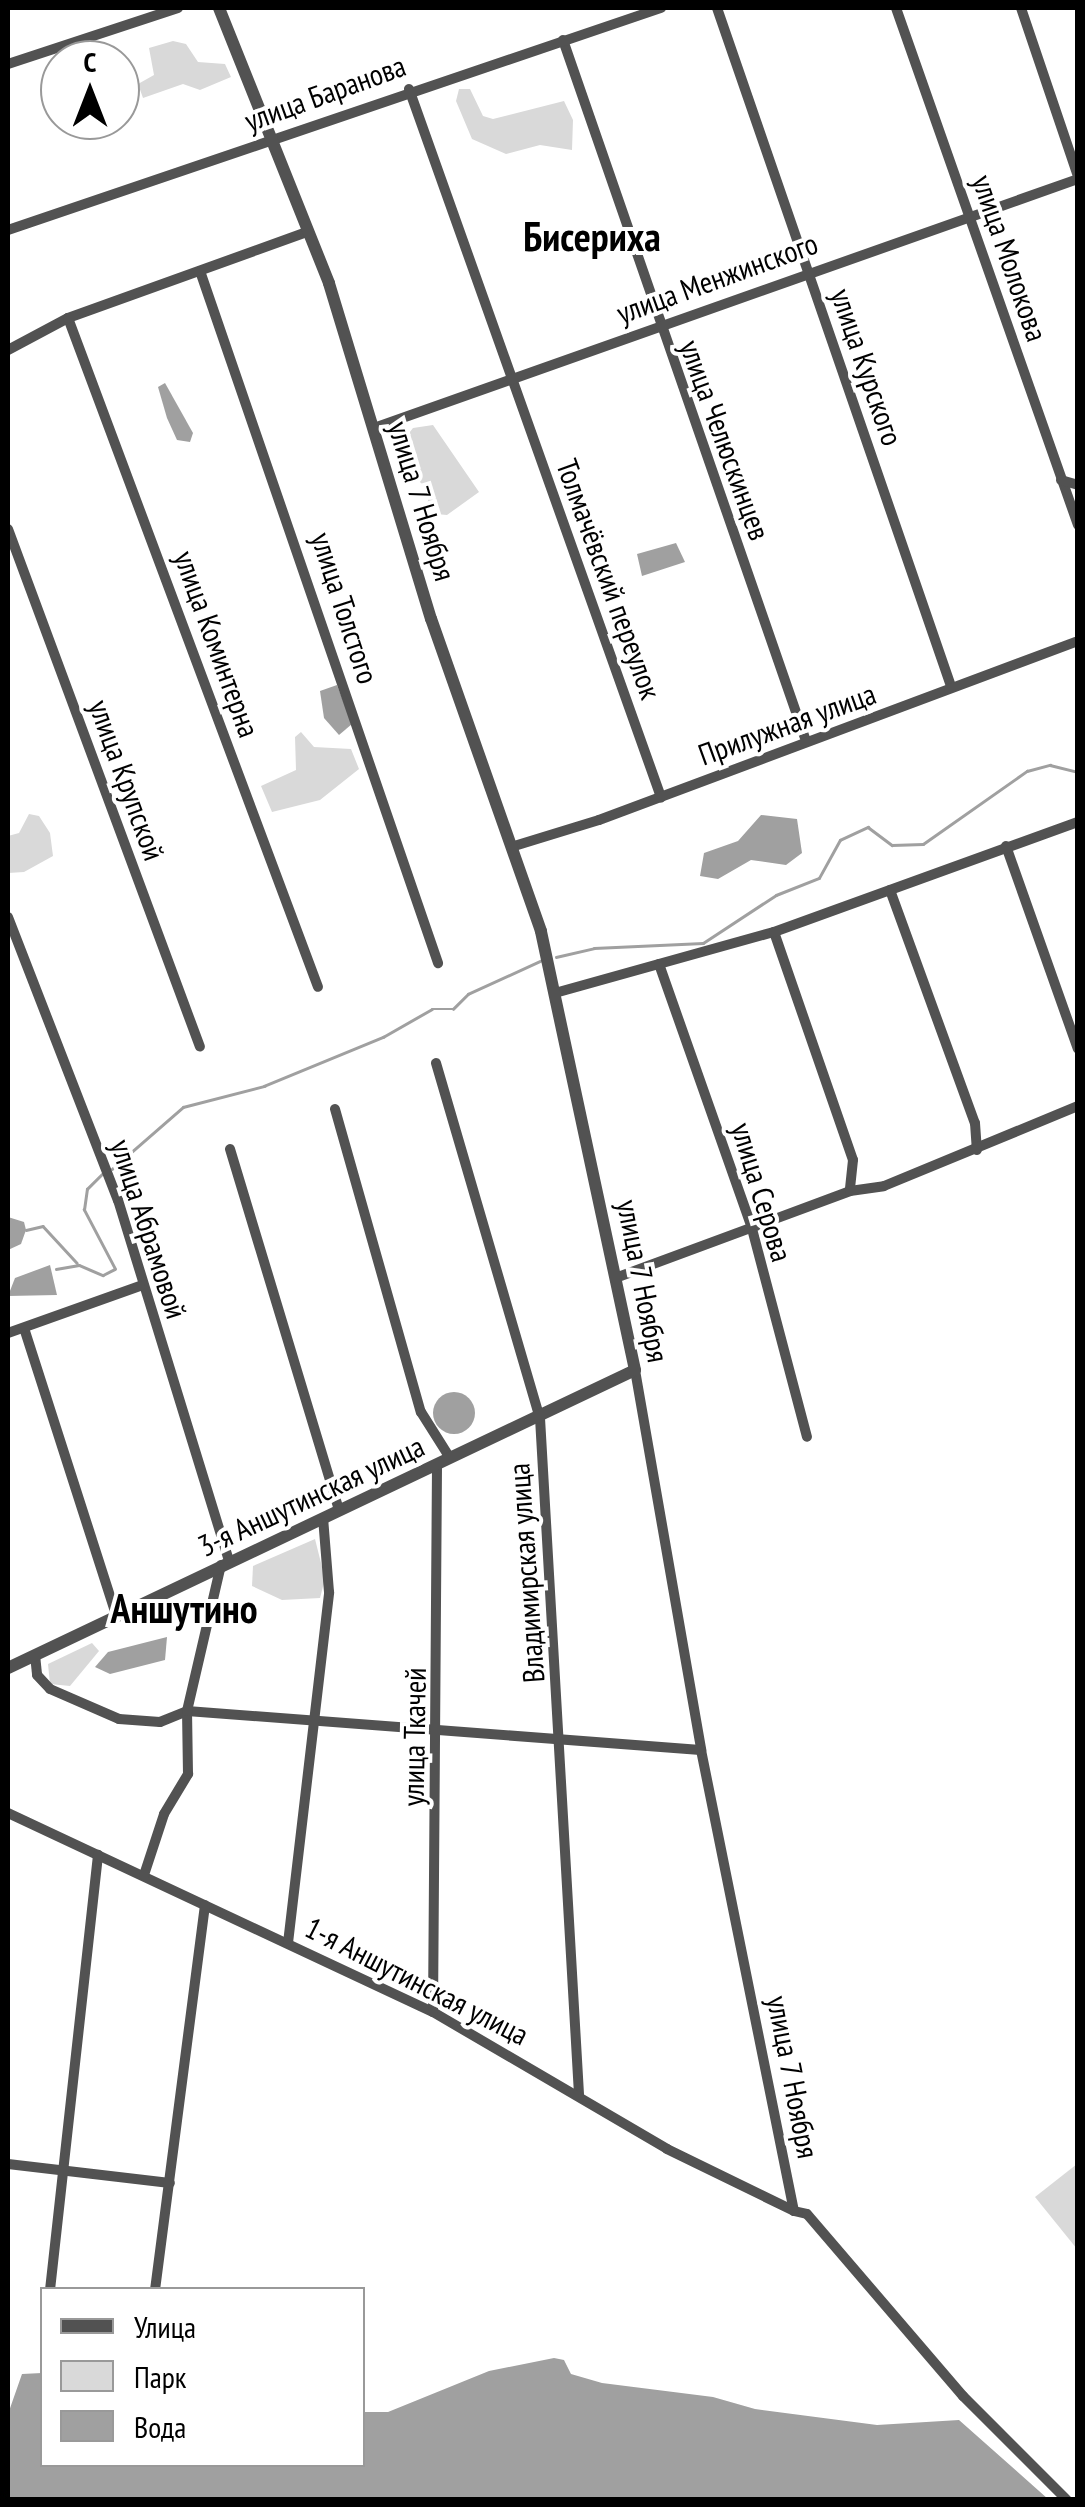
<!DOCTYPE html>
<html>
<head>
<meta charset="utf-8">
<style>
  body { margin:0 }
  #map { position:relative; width:1085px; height:2507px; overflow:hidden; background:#fff; font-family:"PT Sans Narrow",sans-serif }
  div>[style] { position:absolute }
  .green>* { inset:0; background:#d9d9d9 }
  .water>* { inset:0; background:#a0a0a0 }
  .round { border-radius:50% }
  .stream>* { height:2.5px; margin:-1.25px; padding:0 1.25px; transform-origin:1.25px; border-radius:1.25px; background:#a0a0a0 }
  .minor>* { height:10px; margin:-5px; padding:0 5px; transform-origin:5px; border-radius:5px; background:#525252 }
  .tertiary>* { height:12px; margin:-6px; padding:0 6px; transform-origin:6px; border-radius:6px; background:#525252 }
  span { translate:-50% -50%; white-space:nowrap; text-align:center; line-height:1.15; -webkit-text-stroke:8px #fff; paint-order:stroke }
  .street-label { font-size:30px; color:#000 }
  .district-label { font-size:40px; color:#000; font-weight:700 }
  .frame { position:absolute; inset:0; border:10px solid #000; pointer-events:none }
  .legend { position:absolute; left:40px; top:2287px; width:325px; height:180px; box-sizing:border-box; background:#fff; border:2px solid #999; margin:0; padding:12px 18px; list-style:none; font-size:30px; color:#000 }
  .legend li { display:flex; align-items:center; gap:20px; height:50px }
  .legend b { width:50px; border:2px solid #999 }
  .north { position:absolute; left:40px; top:40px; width:100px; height:100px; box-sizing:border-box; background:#fff; border:2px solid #999; border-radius:50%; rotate:0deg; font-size:28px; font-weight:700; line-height:40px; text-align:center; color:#000 }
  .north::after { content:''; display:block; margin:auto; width:35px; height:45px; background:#000; clip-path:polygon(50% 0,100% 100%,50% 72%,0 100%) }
</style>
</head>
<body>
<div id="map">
  <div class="green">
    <div style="clip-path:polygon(173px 41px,186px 44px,198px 62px,225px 64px,231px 77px,200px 90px,183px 84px,143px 98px,138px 84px,154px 75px,149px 48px)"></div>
    <div style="clip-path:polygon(459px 89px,470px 89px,483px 116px,493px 119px,564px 101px,573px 120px,572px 150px,540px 145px,506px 154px,472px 139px,456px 101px)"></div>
    <div style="clip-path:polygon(433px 425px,479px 492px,447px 515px,425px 513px,430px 492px,415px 477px,402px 442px,413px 428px)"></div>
    <div style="clip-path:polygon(301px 732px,314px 747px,351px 749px,359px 769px,320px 800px,272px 812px,261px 786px,296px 770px,295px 737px)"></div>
    <div style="clip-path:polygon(29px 814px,39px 816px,50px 833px,53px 856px,24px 872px,8px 873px,8px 836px,19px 833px)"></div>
    <div style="clip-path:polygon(315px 1539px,325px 1579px,320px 1598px,282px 1600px,252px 1586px,253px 1566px)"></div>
    <div style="clip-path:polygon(92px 1643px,99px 1651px,70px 1686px,50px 1684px,48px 1664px)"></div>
    <div style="clip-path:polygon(1077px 2164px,1077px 2249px,1035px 2197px)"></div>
  </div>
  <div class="water">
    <div style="clip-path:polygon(165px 383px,193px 433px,190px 442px,177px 440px,167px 418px,158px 387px)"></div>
    <div style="clip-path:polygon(676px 543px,685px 562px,642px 576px,637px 554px)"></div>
    <div style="clip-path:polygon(337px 685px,352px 724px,339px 735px,324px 718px,320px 691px)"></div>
    <div style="clip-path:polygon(761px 815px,797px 819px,802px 853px,786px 865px,751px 860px,718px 879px,700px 876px,704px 853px,738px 841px)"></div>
    <div style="clip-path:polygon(8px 1217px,24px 1222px,26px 1230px,21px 1244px,8px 1250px)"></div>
    <div style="clip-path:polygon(50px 1265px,57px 1295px,8px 1296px,15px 1278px)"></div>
    <div class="round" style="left:433px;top:1392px;width:42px;height:42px"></div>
    <div style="clip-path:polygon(167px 1637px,165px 1660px,110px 1674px,95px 1667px,108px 1652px)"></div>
    <div style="clip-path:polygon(554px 2358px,564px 2360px,571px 2374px,602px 2383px,713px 2397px,755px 2409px,877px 2425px,959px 2420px,1048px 2499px,8px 2499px,8px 2414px,22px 2374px,42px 2373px,42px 2464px,362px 2464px,363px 2412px,388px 2412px,489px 2371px)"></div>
  </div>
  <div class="stream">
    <div style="left:556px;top:957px;width:39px;rotate:-13deg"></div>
    <div style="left:594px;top:948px;width:109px;rotate:-2.6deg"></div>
    <div style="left:703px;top:943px;width:87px;rotate:-33.3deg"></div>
    <div style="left:776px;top:895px;width:46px;rotate:-21.6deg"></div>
    <div style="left:819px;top:878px;width:43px;rotate:-61.1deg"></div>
    <div style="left:840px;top:840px;width:31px;rotate:-25deg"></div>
    <div style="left:868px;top:827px;width:30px;rotate:37deg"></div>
    <div style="left:892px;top:845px;width:31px;rotate:-2deg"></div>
    <div style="left:923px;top:844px;width:127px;rotate:-35.1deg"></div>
    <div style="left:1027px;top:771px;width:24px;rotate:-15deg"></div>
    <div style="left:1050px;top:765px;width:29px;rotate:14deg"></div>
    <div style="left:112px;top:1169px;width:94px;rotate:-41.1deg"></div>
    <div style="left:183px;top:1107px;width:84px;rotate:-14.5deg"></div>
    <div style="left:264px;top:1086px;width:129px;rotate:-22.4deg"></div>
    <div style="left:383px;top:1037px;width:56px;rotate:-29.7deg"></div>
    <div style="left:432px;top:1009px;width:21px"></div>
    <div style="left:453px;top:1009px;width:21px;rotate:-45deg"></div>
    <div style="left:468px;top:994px;width:79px;rotate:-24.6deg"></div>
    <div style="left:26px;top:1230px;width:17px;rotate:-13deg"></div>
    <div style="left:43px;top:1226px;width:50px;rotate:47.4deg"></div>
    <div style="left:56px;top:1269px;width:23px;rotate:-10deg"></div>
    <div style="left:79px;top:1265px;width:26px;rotate:23deg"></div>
    <div style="left:103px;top:1275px;width:13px;rotate:-27deg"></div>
    <div style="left:115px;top:1269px;width:67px;rotate:-117.7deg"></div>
    <div style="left:84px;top:1210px;width:21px;rotate:-82deg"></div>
    <div style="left:87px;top:1189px;width:21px;rotate:-45deg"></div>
  </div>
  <div class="minor">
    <div style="left:717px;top:8px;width:717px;rotate:70.96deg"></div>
    <div style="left:896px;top:8px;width:548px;rotate:70.61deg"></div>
    <div style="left:1021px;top:8px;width:177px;rotate:71.3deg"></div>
    <div style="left:563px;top:40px;width:742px;rotate:70.88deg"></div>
    <div style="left:8px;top:64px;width:179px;rotate:-18.2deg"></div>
    <div style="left:409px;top:89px;width:752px;rotate:70.41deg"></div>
    <div style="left:8px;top:230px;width:690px;rotate:-18.78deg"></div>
    <div style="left:200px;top:271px;width:732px;rotate:71.02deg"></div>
    <div style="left:68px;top:318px;width:714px;rotate:69.51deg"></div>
    <div style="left:8px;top:350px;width:68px;rotate:-28.1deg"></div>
    <div style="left:68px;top:318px;width:256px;rotate:-19.8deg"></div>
    <div style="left:374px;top:428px;width:747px;rotate:-19.48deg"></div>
    <div style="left:1061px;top:480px;width:18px;rotate:16deg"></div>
    <div style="left:8px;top:529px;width:552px;rotate:69.66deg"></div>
    <div style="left:1006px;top:846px;width:215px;rotate:70.5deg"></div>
    <div style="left:511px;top:847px;width:92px;rotate:-17.1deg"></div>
    <div style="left:599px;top:820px;width:511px;rotate:-20.49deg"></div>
    <div style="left:890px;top:890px;width:248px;rotate:70deg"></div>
    <div style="left:975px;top:1123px;width:27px;rotate:86deg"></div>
    <div style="left:8px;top:917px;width:304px;rotate:68.8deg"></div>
    <div style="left:118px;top:1200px;width:378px;rotate:72.9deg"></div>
    <div style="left:774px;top:932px;width:241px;rotate:70.9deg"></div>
    <div style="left:853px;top:1160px;width:31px;rotate:96deg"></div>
    <div style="left:659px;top:964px;width:277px;rotate:70.6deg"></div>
    <div style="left:751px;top:1225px;width:219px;rotate:75.2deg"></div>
    <div style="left:555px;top:993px;width:227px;rotate:-15.6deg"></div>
    <div style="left:774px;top:932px;width:323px;rotate:-19.9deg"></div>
    <div style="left:436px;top:1063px;width:370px;rotate:73.7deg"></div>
    <div style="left:540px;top:1418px;width:678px;rotate:86.7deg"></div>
    <div style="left:335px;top:1109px;width:315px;rotate:74.2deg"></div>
    <div style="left:421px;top:1412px;width:54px;rotate:57.8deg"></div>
    <div style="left:230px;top:1149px;width:378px;rotate:73.2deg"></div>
    <div style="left:618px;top:1277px;width:247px;rotate:-20.3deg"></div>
    <div style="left:850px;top:1191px;width:34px;rotate:-8deg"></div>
    <div style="left:884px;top:1186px;width:210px;rotate:-22.4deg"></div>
    <div style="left:24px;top:1328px;width:304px;rotate:72.2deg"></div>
    <div style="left:8px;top:1333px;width:140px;rotate:-19.6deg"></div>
    <div style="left:635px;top:1370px;width:386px;rotate:80.1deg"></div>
    <div style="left:701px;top:1750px;width:470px;rotate:78.6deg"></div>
    <div style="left:794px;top:2211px;width:13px;rotate:13deg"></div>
    <div style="left:807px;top:2214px;width:240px;rotate:49.4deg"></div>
    <div style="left:963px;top:2396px;width:147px;rotate:45deg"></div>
    <div style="left:35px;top:1655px;width:20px;rotate:84deg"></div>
    <div style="left:37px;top:1675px;width:19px;rotate:47deg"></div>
    <div style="left:50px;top:1689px;width:75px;rotate:23.5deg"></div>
    <div style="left:119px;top:1719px;width:41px;rotate:4.2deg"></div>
    <div style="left:160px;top:1722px;width:29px;rotate:-22deg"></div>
    <div style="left:187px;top:1711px;width:515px;rotate:4.34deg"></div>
    <div style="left:8px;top:1813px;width:469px;rotate:25.1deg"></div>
    <div style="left:433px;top:2012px;width:271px;rotate:30.3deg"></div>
    <div style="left:667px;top:2149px;width:141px;rotate:26deg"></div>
    <div style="left:144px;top:1875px;width:64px;rotate:-71.8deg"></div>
    <div style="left:164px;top:1814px;width:47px;rotate:-59deg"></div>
    <div style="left:188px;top:1774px;width:63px;rotate:-90.9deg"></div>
    <div style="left:187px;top:1711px;width:150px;rotate:-76.9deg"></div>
    <div style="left:288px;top:1943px;width:353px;rotate:-83.3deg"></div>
    <div style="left:329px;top:1592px;width:74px;rotate:-94.6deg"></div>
    <div style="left:433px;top:2012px;width:548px;rotate:-89.58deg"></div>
    <div style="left:8px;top:2164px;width:163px;rotate:6.7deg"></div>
    <div style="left:50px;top:2290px;width:438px;rotate:-83.7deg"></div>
    <div style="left:155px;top:2290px;width:388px;rotate:-82.6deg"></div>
  </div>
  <div class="tertiary">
    <div style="left:8px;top:1668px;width:694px;rotate:-25.42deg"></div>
    <div style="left:635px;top:1370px;width:449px;rotate:-102.1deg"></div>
    <div style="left:541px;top:931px;width:331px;rotate:-109.4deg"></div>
    <div style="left:431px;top:619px;width:351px;rotate:-106.9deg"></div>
    <div style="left:329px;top:283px;width:296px;rotate:-111.8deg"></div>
  </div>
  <div class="street-label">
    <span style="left:325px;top:93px;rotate:-20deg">улица Баранова</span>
    <span style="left:1010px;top:258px;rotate:71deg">улица Молокова</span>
    <span style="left:717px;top:278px;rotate:-20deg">улица Менжинского</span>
    <span style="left:867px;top:367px;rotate:71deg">улица Курского</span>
    <span style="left:725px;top:440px;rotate:70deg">улица Челюскинцев</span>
    <span style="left:422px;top:501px;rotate:73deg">улица 7 Ноября</span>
    <span style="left:609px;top:579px;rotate:70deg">Толмачёвский переулок</span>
    <span style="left:345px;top:608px;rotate:72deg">улица Толстого</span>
    <span style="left:217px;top:644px;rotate:70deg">улица Коминтерна</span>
    <span style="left:787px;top:724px;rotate:-20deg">Прилужная улица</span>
    <span style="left:127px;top:780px;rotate:70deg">улица Крупской</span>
    <span style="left:762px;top:1192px;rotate:73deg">улица Серова</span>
    <span style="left:149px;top:1229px;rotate:72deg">улица Абрамовой</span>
    <span style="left:643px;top:1281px;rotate:79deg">улица 7 Ноября</span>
    <span style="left:311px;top:1496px;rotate:-25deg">3-я Аншутинская улица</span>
    <span style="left:526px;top:1573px;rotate:-94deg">Владимирская улица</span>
    <span style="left:414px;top:1737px;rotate:-89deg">улица Ткачей</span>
    <span style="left:417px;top:1981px;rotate:27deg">1-я Аншутинская улица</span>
    <span style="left:793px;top:2077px;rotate:79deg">улица 7 Ноября</span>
  </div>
  <div class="district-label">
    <span style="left:592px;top:236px">Бисериха</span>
    <span style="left:184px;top:1608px">Аншутино</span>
  </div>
  <div class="frame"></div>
  <ul class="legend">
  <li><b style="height:12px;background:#525252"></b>Улица</li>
  <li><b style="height:28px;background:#d9d9d9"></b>Парк</li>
  <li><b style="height:28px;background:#a0a0a0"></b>Вода</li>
  </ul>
  <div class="north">С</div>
</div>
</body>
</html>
